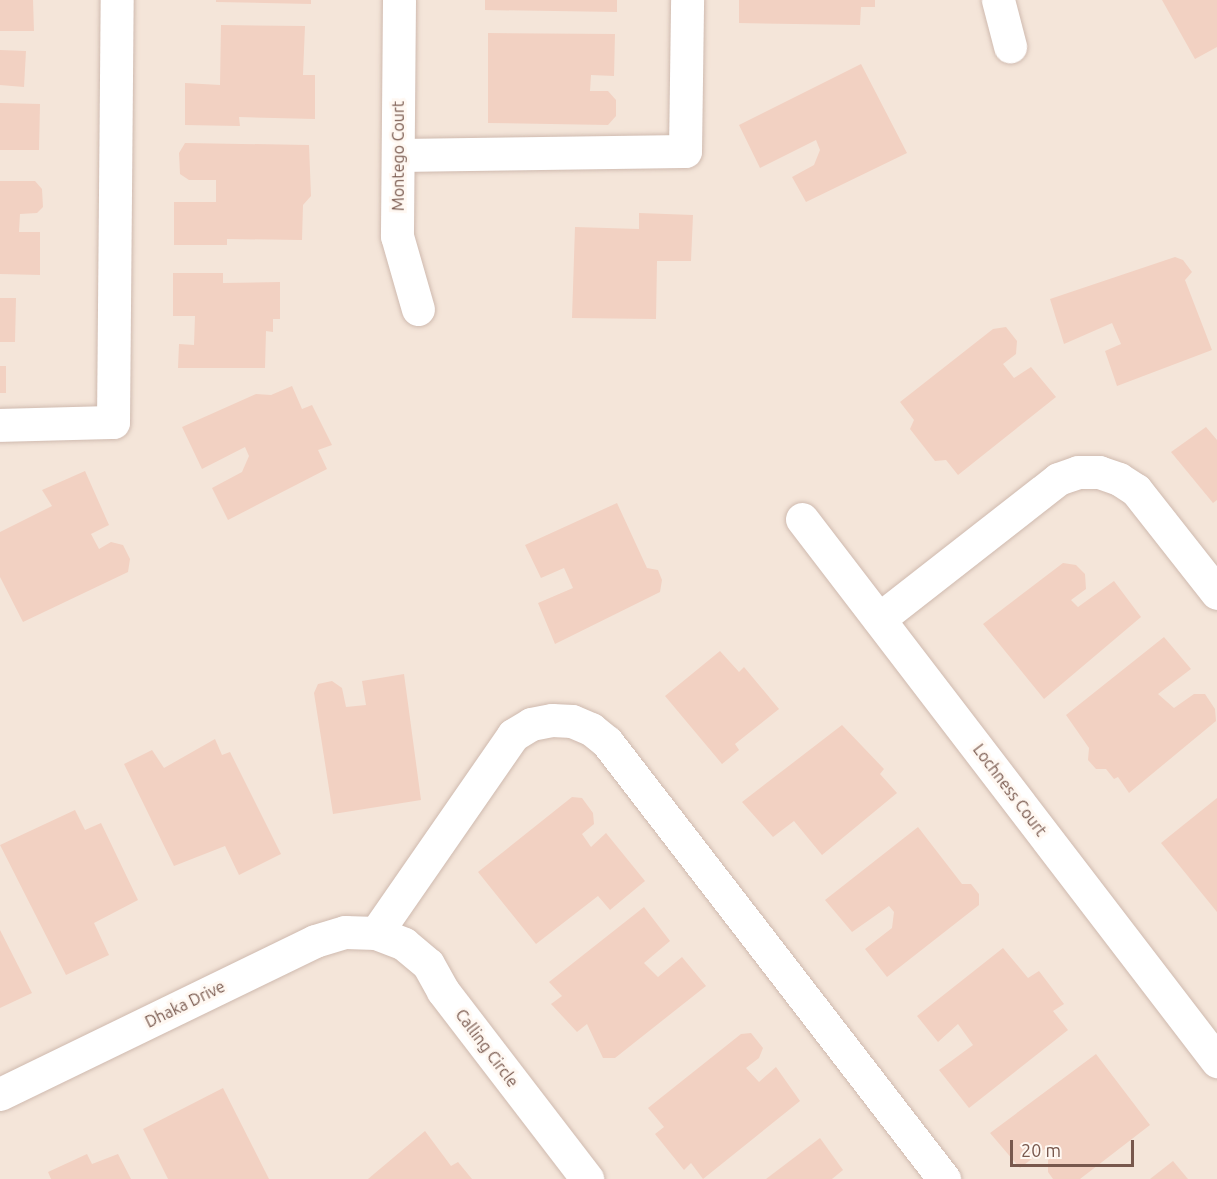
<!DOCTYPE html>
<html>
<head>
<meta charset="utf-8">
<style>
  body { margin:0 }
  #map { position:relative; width:1217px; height:1179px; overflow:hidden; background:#fdf4eb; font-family:Ubuntu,sans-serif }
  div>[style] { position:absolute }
  .residential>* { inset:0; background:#f4e5d9 }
  .building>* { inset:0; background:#f2d1c2 }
  .roads { filter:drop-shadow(0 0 2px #cfbaaf) drop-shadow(0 0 2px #cfbaaf) }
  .minor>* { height:33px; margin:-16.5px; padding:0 16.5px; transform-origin:16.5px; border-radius:16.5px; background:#fff }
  span { translate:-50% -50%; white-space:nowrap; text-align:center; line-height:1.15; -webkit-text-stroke:6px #fff8f2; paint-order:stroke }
  .street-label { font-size:16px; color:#78584d }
  .scale { position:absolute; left:1010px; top:1140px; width:124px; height:27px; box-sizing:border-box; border:3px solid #78584d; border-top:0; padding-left:8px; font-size:18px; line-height:21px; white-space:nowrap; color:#78584d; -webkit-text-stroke:4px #fff8f2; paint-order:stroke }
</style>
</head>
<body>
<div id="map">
  <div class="residential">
    <div style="clip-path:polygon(0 0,1217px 0,1217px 1179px,0 1179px)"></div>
  </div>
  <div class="building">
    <div style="clip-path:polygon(0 0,33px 0,34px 31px,0 31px)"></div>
    <div style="clip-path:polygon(216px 0,311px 0,311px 4px,216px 2px)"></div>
    <div style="clip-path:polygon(485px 0,617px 0,617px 12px,485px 10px)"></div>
    <div style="clip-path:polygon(739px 0,875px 0,875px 7px,861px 7px,860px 25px,739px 23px)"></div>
    <div style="clip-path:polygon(1162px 0,1217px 0,1217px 47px,1195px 59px)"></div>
    <div style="clip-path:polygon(221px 25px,305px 26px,303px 75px,315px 75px,315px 119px,239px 117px,240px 126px,185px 125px,185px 83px,220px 85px)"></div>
    <div style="clip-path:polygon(488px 33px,615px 34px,614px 76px,591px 75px,590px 91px,608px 91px,616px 100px,616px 116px,608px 125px,488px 123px)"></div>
    <div style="clip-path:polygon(0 50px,26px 51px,24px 87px,0 85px)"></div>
    <div style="clip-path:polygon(861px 64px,907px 153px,806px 202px,792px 177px,814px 165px,820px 150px,816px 140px,760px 168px,739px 125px)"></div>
    <div style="clip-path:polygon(0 103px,40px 104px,39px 150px,0 150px)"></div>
    <div style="clip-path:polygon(185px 143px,309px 145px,311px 196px,303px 205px,302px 240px,227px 239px,227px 245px,174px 245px,174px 202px,216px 202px,216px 180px,189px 180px,180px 174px,179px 153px)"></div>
    <div style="clip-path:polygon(0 181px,35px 181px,42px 189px,43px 207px,37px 213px,20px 214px,19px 232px,40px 232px,40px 275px,0 274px)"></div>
    <div style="clip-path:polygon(639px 213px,693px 215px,691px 261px,657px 261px,656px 319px,572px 318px,575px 227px,639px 229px)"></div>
    <div style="clip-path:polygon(1175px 257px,1183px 260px,1192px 272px,1185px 280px,1212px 350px,1117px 386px,1105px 351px,1121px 344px,1112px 323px,1064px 344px,1050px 299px)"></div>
    <div style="clip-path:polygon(173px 273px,223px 273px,223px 283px,280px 282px,280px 319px,273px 319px,273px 332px,266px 331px,265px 368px,178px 368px,179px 344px,194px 345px,195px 316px,173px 316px)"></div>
    <div style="clip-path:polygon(0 298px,16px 298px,15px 342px,0 342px)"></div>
    <div style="clip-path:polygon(1006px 327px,1017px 341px,1016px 354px,1003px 364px,1014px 378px,1031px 367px,1056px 397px,958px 475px,946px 460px,935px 461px,910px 429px,914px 420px,900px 402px,993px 329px)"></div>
    <div style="clip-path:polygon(0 366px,6px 366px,6px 393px,0 393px)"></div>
    <div style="clip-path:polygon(292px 386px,302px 409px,312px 405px,332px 445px,318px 450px,327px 469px,228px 520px,212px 488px,242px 472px,249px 456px,245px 447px,202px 469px,182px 427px,256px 394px,271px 395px)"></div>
    <div style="clip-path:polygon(1206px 427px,1217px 440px,1217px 500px,1213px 503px,1171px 452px)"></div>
    <div style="clip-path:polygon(85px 471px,109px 525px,91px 534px,99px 549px,111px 542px,123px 545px,130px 559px,128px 572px,23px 622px,0 577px,0 532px,52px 506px,42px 490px)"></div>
    <div style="clip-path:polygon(617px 503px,647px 568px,658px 570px,662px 580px,660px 592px,555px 644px,538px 603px,573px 588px,564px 568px,541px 578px,525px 545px)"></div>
    <div style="clip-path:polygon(1063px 563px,1076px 565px,1085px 574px,1086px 589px,1071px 600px,1078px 607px,1114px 581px,1141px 617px,1044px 699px,983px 624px)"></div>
    <div style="clip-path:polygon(1164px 637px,1191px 669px,1158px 694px,1174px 708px,1194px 694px,1205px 694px,1215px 709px,1216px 721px,1129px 793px,1118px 777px,1114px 779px,1106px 769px,1096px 769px,1088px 760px,1089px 748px,1066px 715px)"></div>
    <div style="clip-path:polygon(720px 651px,739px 672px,744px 667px,779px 709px,735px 744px,739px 750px,722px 764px,665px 696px)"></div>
    <div style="clip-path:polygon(404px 674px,421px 800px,333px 814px,314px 693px,318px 684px,332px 681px,342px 688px,346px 707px,366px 705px,362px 681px)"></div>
    <div style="clip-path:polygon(842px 725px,884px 769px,880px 774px,897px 793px,822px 855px,794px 821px,773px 837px,742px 802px)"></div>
    <div style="clip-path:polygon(215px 739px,222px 755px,230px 752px,281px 854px,239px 875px,225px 846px,174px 866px,124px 764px,152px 750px,164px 768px)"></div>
    <div style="clip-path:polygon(572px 797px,582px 798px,593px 813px,594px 824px,582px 834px,591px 847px,606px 833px,645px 881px,610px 910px,598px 896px,536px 944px,478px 872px)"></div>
    <div style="clip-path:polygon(1217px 798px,1217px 912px,1161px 843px)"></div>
    <div style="clip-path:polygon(75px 810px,85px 830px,101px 823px,138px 900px,94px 923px,109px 955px,66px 975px,0 845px)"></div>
    <div style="clip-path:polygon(918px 827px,962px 884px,971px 884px,979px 894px,979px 905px,887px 977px,865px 949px,892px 928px,894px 912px,889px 906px,852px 932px,825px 900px)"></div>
    <div style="clip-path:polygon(644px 907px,670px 941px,644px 963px,658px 977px,682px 957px,706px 986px,615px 1058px,603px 1058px,587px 1024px,577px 1032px,551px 1004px,562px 996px,549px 982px)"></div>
    <div style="clip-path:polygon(0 930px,32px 993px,0 1008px)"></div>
    <div style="clip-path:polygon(1003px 948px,1028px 978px,1039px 971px,1064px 1004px,1053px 1011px,1068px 1030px,969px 1108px,939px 1070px,973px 1045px,958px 1024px,938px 1042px,917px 1016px)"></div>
    <div style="clip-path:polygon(751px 1033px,763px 1048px,759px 1058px,746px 1068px,759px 1082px,776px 1067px,800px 1101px,703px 1179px,691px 1163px,684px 1170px,655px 1134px,664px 1127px,648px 1108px,741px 1034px)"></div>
    <div style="clip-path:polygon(1096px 1054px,1150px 1125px,1080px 1179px,1053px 1179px,1048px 1172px,1048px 1160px,1057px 1152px,1051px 1144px,1020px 1168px,990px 1133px)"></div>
    <div style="clip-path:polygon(223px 1088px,269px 1179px,168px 1179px,143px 1129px)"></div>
    <div style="clip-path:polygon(425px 1131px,451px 1166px,458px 1162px,472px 1179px,368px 1179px)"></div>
    <div style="clip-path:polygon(820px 1138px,843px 1170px,832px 1179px,766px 1179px)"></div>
    <div style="clip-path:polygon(87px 1154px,92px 1164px,118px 1154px,131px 1179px,51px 1179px,48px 1172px)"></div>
    <div style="clip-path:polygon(1173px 1161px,1188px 1179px,1150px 1179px)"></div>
  </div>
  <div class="roads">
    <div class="minor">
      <div style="left:399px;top:0;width:236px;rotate:90.5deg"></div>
      <div style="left:397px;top:236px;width:76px;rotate:74deg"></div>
      <div style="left:998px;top:0;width:48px;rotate:75.4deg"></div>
      <div style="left:398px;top:155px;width:287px;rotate:-0.8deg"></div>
      <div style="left:685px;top:151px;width:151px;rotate:-89.2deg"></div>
      <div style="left:0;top:425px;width:113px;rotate:-1.5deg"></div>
      <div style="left:113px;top:422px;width:422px;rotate:-89.5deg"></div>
      <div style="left:802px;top:519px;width:683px;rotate:52.56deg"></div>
      <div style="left:879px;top:619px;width:227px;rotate:-38deg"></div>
      <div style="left:1058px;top:479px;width:21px;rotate:-19deg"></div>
      <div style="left:1078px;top:472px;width:21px"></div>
      <div style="left:1099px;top:472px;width:21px;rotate:19deg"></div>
      <div style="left:1119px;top:479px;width:20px;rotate:33deg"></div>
      <div style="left:1136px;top:490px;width:131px;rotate:51.8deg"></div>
      <div style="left:376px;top:933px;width:241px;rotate:-55.3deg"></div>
      <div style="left:513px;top:735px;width:21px;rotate:-31deg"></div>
      <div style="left:531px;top:724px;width:21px;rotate:-11deg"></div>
      <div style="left:552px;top:720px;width:20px;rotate:3deg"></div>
      <div style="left:572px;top:721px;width:21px;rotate:23deg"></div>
      <div style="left:591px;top:729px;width:21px;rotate:39deg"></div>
      <div style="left:607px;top:742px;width:552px;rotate:52.36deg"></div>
      <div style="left:0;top:1094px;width:350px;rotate:-25.9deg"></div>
      <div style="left:315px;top:941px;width:31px;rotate:-17deg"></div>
      <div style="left:345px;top:932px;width:31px;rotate:2deg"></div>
      <div style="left:376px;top:933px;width:30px;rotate:21deg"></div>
      <div style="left:404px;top:944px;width:31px;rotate:40deg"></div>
      <div style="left:428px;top:964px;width:31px;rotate:61deg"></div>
      <div style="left:443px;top:991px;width:237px;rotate:52.5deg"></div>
    </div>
  </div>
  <div class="street-label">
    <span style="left:398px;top:156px;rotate:-90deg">Montego Court</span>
    <span style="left:1010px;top:790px;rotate:53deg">Lochness Court</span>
    <span style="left:185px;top:1004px;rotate:-26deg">Dhaka Drive</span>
    <span style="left:487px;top:1048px;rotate:53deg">Calling Circle</span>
  </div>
  <div class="scale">20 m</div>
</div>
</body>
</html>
